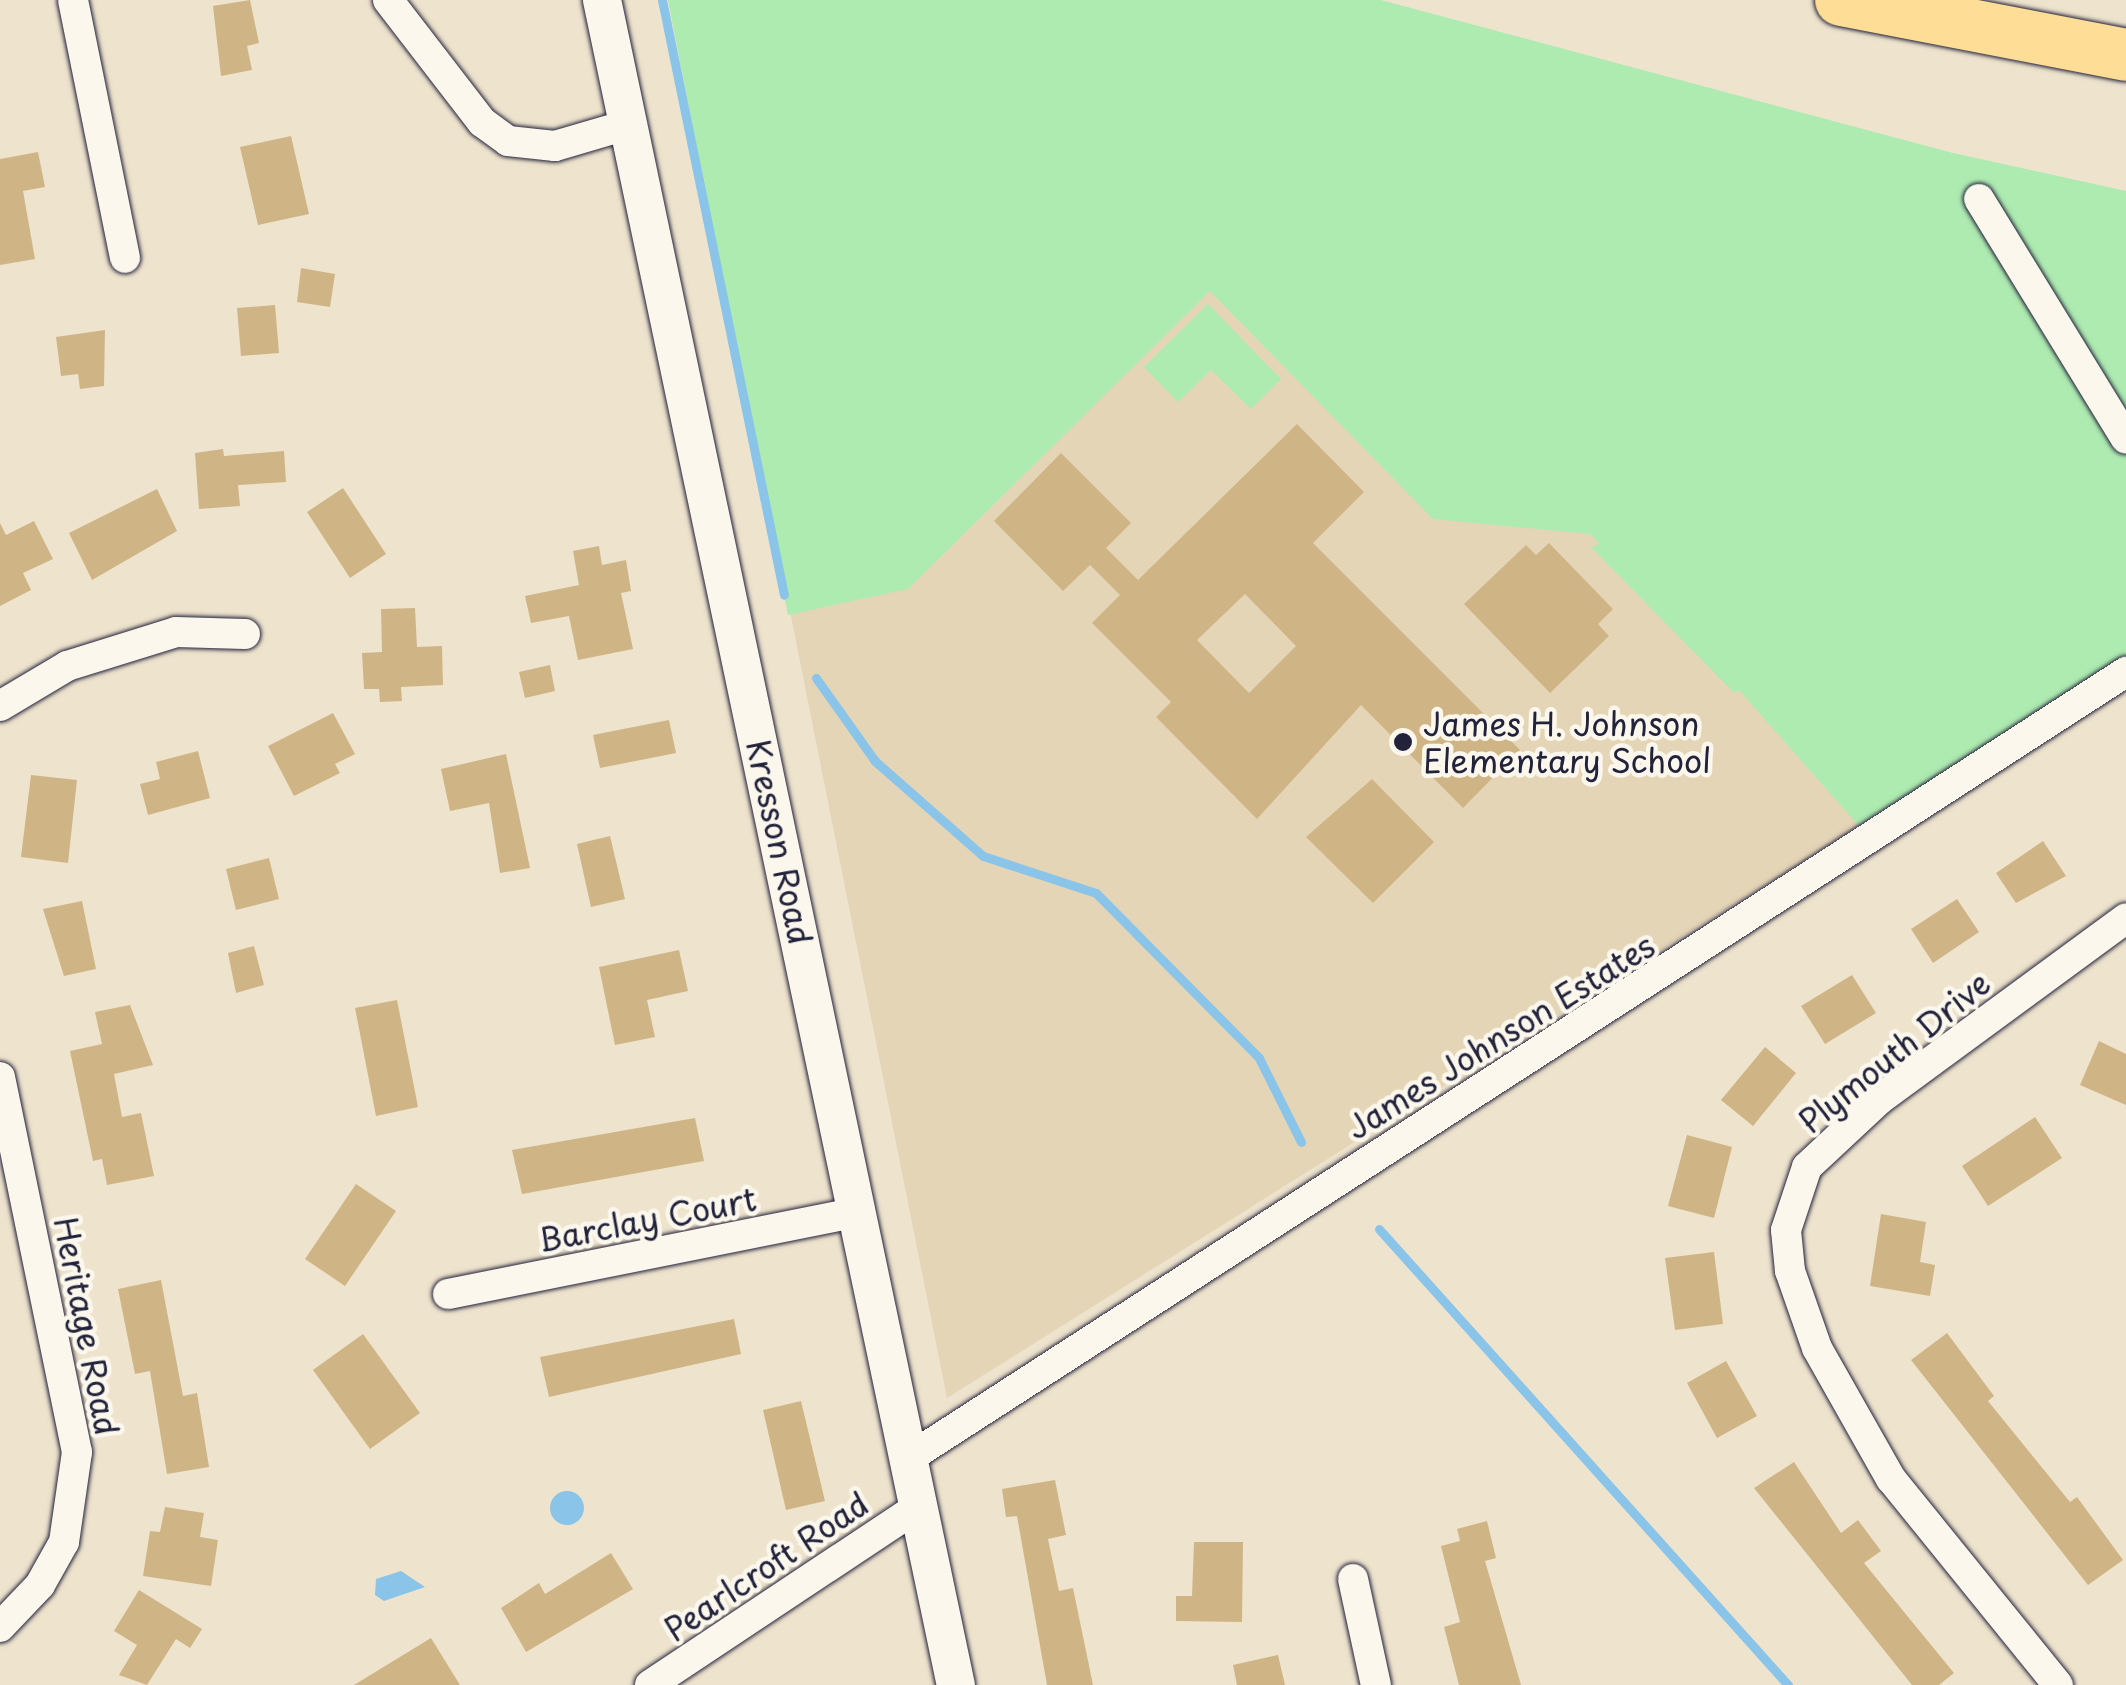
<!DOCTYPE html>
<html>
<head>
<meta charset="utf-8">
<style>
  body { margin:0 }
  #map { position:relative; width:2126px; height:1685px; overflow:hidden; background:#eee3cd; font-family:"Playpen Sans",sans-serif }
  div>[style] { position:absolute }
  .built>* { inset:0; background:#e5d5b7 }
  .green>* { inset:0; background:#aeebb1 }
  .water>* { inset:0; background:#8ac5e9 }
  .round { border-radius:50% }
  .stream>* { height:9px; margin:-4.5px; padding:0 4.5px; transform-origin:4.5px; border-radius:4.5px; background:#8ac5e9 }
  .building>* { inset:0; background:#cfb585 }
  .roads { filter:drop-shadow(0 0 2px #22223b) drop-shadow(0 0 2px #22223b) }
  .minor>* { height:30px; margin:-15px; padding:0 15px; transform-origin:15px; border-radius:15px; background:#fbf7ec }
  .tertiary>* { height:38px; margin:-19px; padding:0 19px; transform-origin:19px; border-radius:19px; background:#fbf7ec }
  .motorway>* { height:52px; margin:-26px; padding:0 26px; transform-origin:26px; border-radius:26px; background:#fedd96 }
  .dots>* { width:28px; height:28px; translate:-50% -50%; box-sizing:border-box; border:5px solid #fbf7ec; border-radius:50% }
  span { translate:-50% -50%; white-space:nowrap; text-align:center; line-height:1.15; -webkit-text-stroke:9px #fbf7ec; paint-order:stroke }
  .poi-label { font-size:32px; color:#22223b }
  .left { translate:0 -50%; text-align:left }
  .street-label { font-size:32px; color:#22223b }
</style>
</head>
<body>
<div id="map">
  <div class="built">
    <div style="clip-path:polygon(668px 0,1381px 0,2126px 658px,947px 1398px)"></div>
  </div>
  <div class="green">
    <div style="clip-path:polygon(668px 0,1381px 0,1953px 153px,2126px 191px,2126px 658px,1859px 826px,1739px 690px,1734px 693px,1591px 547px,1600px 544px,1590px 534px,1433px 519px,1210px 291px,908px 589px,788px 615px)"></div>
    <div style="clip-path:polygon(1208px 304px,1281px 379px,1251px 409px,1211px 370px,1178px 402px,1144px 367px)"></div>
  </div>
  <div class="water">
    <div class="round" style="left:550px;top:1491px;width:34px;height:34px"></div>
    <div style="clip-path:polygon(401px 1571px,425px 1587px,384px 1601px,375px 1595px,376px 1579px)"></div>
  </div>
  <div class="stream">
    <div style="left:662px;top:0;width:607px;rotate:78.41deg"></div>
    <div style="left:816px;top:678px;width:102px;rotate:54.6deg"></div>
    <div style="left:875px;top:761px;width:144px;rotate:41.3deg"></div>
    <div style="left:983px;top:856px;width:119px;rotate:18.1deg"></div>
    <div style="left:1096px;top:893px;width:232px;rotate:45.3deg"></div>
    <div style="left:1259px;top:1058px;width:94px;rotate:63.4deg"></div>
    <div style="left:1379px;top:1229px;width:613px;rotate:48.11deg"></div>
  </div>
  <div class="building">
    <div style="clip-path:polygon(250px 0,259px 43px,247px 46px,252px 70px,221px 76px,213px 6px)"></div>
    <div style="clip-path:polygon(291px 136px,309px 214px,258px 225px,240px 147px)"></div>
    <div style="clip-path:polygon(38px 152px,45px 187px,23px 191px,35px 259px,0 265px,0 159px)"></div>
    <div style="clip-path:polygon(301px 268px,335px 274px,330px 307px,297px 302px)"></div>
    <div style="clip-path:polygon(275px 305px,279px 353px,241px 356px,237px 308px)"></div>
    <div style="clip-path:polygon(105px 330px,104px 386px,80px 389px,78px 374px,61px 376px,56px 337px)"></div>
    <div style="clip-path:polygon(evenodd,1297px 424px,1364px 492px,1313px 543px,1520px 750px,1463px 808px,1361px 705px,1257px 819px,1156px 717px,1171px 702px,1092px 623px,1120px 595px,1090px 565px,1063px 591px,994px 521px,1061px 453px,1131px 523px,1106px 548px,1138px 580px,1297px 424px,1245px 594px,1296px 646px,1249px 693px,1197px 640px,1245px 594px)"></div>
    <div style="clip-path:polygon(223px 449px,224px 456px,284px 451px,286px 482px,238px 485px,240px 506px,199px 509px,195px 453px)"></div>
    <div style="clip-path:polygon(343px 488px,386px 554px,350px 578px,307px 512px)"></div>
    <div style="clip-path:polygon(157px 489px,177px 531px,92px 580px,69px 533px)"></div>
    <div style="clip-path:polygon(34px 521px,53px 559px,23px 573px,31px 590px,0 606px,0 523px,6px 535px)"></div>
    <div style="clip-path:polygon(1549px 543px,1613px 609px,1598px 624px,1609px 636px,1550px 693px,1464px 604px,1526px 545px,1536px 555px)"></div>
    <div style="clip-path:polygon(599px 546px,602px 565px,626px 560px,631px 591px,621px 593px,633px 649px,578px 660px,569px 616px,531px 623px,525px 596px,579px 585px,573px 551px)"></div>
    <div style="clip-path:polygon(415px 608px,417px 647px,442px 646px,443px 685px,401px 687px,402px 701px,380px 702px,379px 689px,364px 689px,362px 653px,382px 652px,381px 609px)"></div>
    <div style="clip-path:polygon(550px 665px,555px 691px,525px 698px,519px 672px)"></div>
    <div style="clip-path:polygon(333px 713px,355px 754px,335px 764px,340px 773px,294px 796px,268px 746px)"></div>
    <div style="clip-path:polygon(669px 720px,676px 753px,600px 768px,593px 735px)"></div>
    <div style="clip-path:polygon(198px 751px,210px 798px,148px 815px,140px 784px,160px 779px,156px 762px)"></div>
    <div style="clip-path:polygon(506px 754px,530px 868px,500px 873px,489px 803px,450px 811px,441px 769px)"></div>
    <div style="clip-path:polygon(31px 775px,77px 780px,68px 863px,21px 857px)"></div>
    <div style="clip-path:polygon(1372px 779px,1434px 842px,1373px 903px,1306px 837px)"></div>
    <div style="clip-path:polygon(610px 836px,625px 899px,591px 907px,577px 844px)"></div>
    <div style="clip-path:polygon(2043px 841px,2066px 876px,2016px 903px,1996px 873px)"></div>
    <div style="clip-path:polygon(269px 858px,279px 899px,236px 910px,226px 869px)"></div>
    <div style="clip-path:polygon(1957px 899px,1979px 932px,1933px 963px,1911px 929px)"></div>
    <div style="clip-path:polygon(82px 901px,96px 969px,64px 976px,43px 909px)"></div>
    <div style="clip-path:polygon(254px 946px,264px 985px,236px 993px,228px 953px)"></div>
    <div style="clip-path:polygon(679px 950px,688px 991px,647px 1000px,655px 1037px,615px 1045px,599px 967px)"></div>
    <div style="clip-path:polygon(1852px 975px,1876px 1013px,1825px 1044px,1801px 1006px)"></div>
    <div style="clip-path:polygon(397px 1000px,418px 1107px,376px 1116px,355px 1008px)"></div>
    <div style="clip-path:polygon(130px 1005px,153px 1065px,114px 1074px,122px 1117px,141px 1113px,154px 1176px,107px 1185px,102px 1159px,93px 1161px,70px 1051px,102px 1044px,95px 1012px)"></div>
    <div style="clip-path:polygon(2099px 1041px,2126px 1054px,2126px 1105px,2080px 1085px)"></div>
    <div style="clip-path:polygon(1765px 1047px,1796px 1073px,1753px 1126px,1721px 1100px)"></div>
    <div style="clip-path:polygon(2035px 1117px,2062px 1158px,1988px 1206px,1962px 1166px)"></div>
    <div style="clip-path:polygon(695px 1118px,704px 1161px,522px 1194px,512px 1150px)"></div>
    <div style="clip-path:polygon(1687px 1135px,1732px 1147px,1714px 1218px,1668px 1206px)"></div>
    <div style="clip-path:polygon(356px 1184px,396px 1211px,345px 1286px,305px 1259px)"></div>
    <div style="clip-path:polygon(1881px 1214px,1926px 1222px,1920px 1262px,1935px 1265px,1930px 1296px,1870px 1286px)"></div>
    <div style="clip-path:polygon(1714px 1252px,1723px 1324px,1675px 1330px,1665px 1258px)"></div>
    <div style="clip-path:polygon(161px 1280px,183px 1396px,197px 1393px,209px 1467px,167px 1474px,150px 1371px,135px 1374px,118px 1289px)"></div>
    <div style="clip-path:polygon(734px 1319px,741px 1354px,549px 1397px,540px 1357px)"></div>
    <div style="clip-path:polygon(1947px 1333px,1994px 1396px,1988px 1401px,2070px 1502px,2077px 1497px,2123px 1560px,2088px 1585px,1911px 1360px)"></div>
    <div style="clip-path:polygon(363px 1334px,420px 1413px,370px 1449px,313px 1370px)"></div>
    <div style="clip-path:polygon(1726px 1361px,1757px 1416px,1717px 1438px,1687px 1383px)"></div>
    <div style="clip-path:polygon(801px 1401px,825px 1501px,786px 1510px,763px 1410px)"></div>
    <div style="clip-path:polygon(1794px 1462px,1841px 1533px,1858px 1520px,1881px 1551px,1864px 1563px,1954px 1673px,1939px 1685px,1912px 1685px,1754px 1488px)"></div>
    <div style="clip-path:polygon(1055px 1480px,1066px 1535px,1048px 1539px,1059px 1591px,1073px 1588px,1093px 1685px,1047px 1685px,1017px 1516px,1006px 1517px,1002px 1489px)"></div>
    <div style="clip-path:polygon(165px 1507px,204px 1513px,200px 1537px,218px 1540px,211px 1586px,143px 1576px,150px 1531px,160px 1532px)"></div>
    <div style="clip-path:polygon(1487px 1521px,1496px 1558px,1485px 1561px,1521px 1685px,1459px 1685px,1444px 1627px,1460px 1622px,1441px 1546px,1460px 1541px,1457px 1529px)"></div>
    <div style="clip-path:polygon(1194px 1542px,1243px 1542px,1242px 1622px,1176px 1621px,1176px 1596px,1192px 1596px)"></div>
    <div style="clip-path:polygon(611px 1553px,633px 1589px,526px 1652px,501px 1608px,539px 1583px,545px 1594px)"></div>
    <div style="clip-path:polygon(139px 1590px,202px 1629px,190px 1648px,176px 1639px,147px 1685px,119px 1675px,137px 1645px,114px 1631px)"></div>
    <div style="clip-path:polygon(431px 1638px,460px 1685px,354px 1685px)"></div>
    <div style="clip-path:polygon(1278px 1655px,1285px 1685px,1237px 1685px,1233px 1665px)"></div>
  </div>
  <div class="roads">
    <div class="minor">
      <div style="left:73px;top:0;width:263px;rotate:78.6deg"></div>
      <div style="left:388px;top:0;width:154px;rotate:52.4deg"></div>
      <div style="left:482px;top:122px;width:32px;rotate:36deg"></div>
      <div style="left:508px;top:141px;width:47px;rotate:6.1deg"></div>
      <div style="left:555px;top:146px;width:75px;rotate:-16.3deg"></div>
      <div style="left:1979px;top:199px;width:281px;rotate:58.5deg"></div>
      <div style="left:0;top:706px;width:78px;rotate:-30.8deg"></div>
      <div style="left:67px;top:666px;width:114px;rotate:-17.3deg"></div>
      <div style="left:176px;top:632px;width:69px;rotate:1.7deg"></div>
      <div style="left:0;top:1077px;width:383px;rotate:78.4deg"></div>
      <div style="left:77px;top:1452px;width:91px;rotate:98.2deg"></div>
      <div style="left:64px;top:1542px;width:49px;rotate:119.2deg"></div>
      <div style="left:40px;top:1585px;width:58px;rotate:133.6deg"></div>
      <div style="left:448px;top:1294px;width:420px;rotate:-11.3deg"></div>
      <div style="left:909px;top:1458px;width:1449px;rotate:-32.86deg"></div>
      <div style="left:1353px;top:1579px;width:108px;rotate:77.8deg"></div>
      <div style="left:650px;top:1685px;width:323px;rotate:-33.6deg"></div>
      <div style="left:2058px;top:1685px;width:265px;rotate:-129deg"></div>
      <div style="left:1891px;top:1479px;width:150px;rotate:-119.5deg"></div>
      <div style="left:1817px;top:1348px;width:82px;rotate:-109.3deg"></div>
      <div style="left:1790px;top:1271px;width:41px;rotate:-95.6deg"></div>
      <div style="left:1786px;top:1230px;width:66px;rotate:-71.6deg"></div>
      <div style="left:1807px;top:1167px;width:100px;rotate:-43deg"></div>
      <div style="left:1880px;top:1099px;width:305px;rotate:-36.3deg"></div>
    </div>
    <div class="tertiary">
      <div style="left:602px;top:0;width:1722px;rotate:78.14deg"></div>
    </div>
    <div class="motorway">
      <div style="left:1841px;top:0;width:290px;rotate:10.9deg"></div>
    </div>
  </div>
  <div class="dots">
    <div style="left:1403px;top:742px;background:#22223b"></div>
  </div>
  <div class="poi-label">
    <span class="left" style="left:1423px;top:742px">James H. Johnson<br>Elementary School</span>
  </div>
  <div class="street-label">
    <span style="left:780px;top:842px;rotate:78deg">Kresson Road</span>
    <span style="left:1500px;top:1036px;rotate:-32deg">James Johnson Estates</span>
    <span style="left:1894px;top:1052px;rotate:-39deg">Plymouth Drive</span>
    <span style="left:647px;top:1219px;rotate:-11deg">Barclay Court</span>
    <span style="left:87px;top:1326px;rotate:79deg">Heritage Road</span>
    <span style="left:766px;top:1566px;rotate:-34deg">Pearlcroft Road</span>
  </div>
</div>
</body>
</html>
